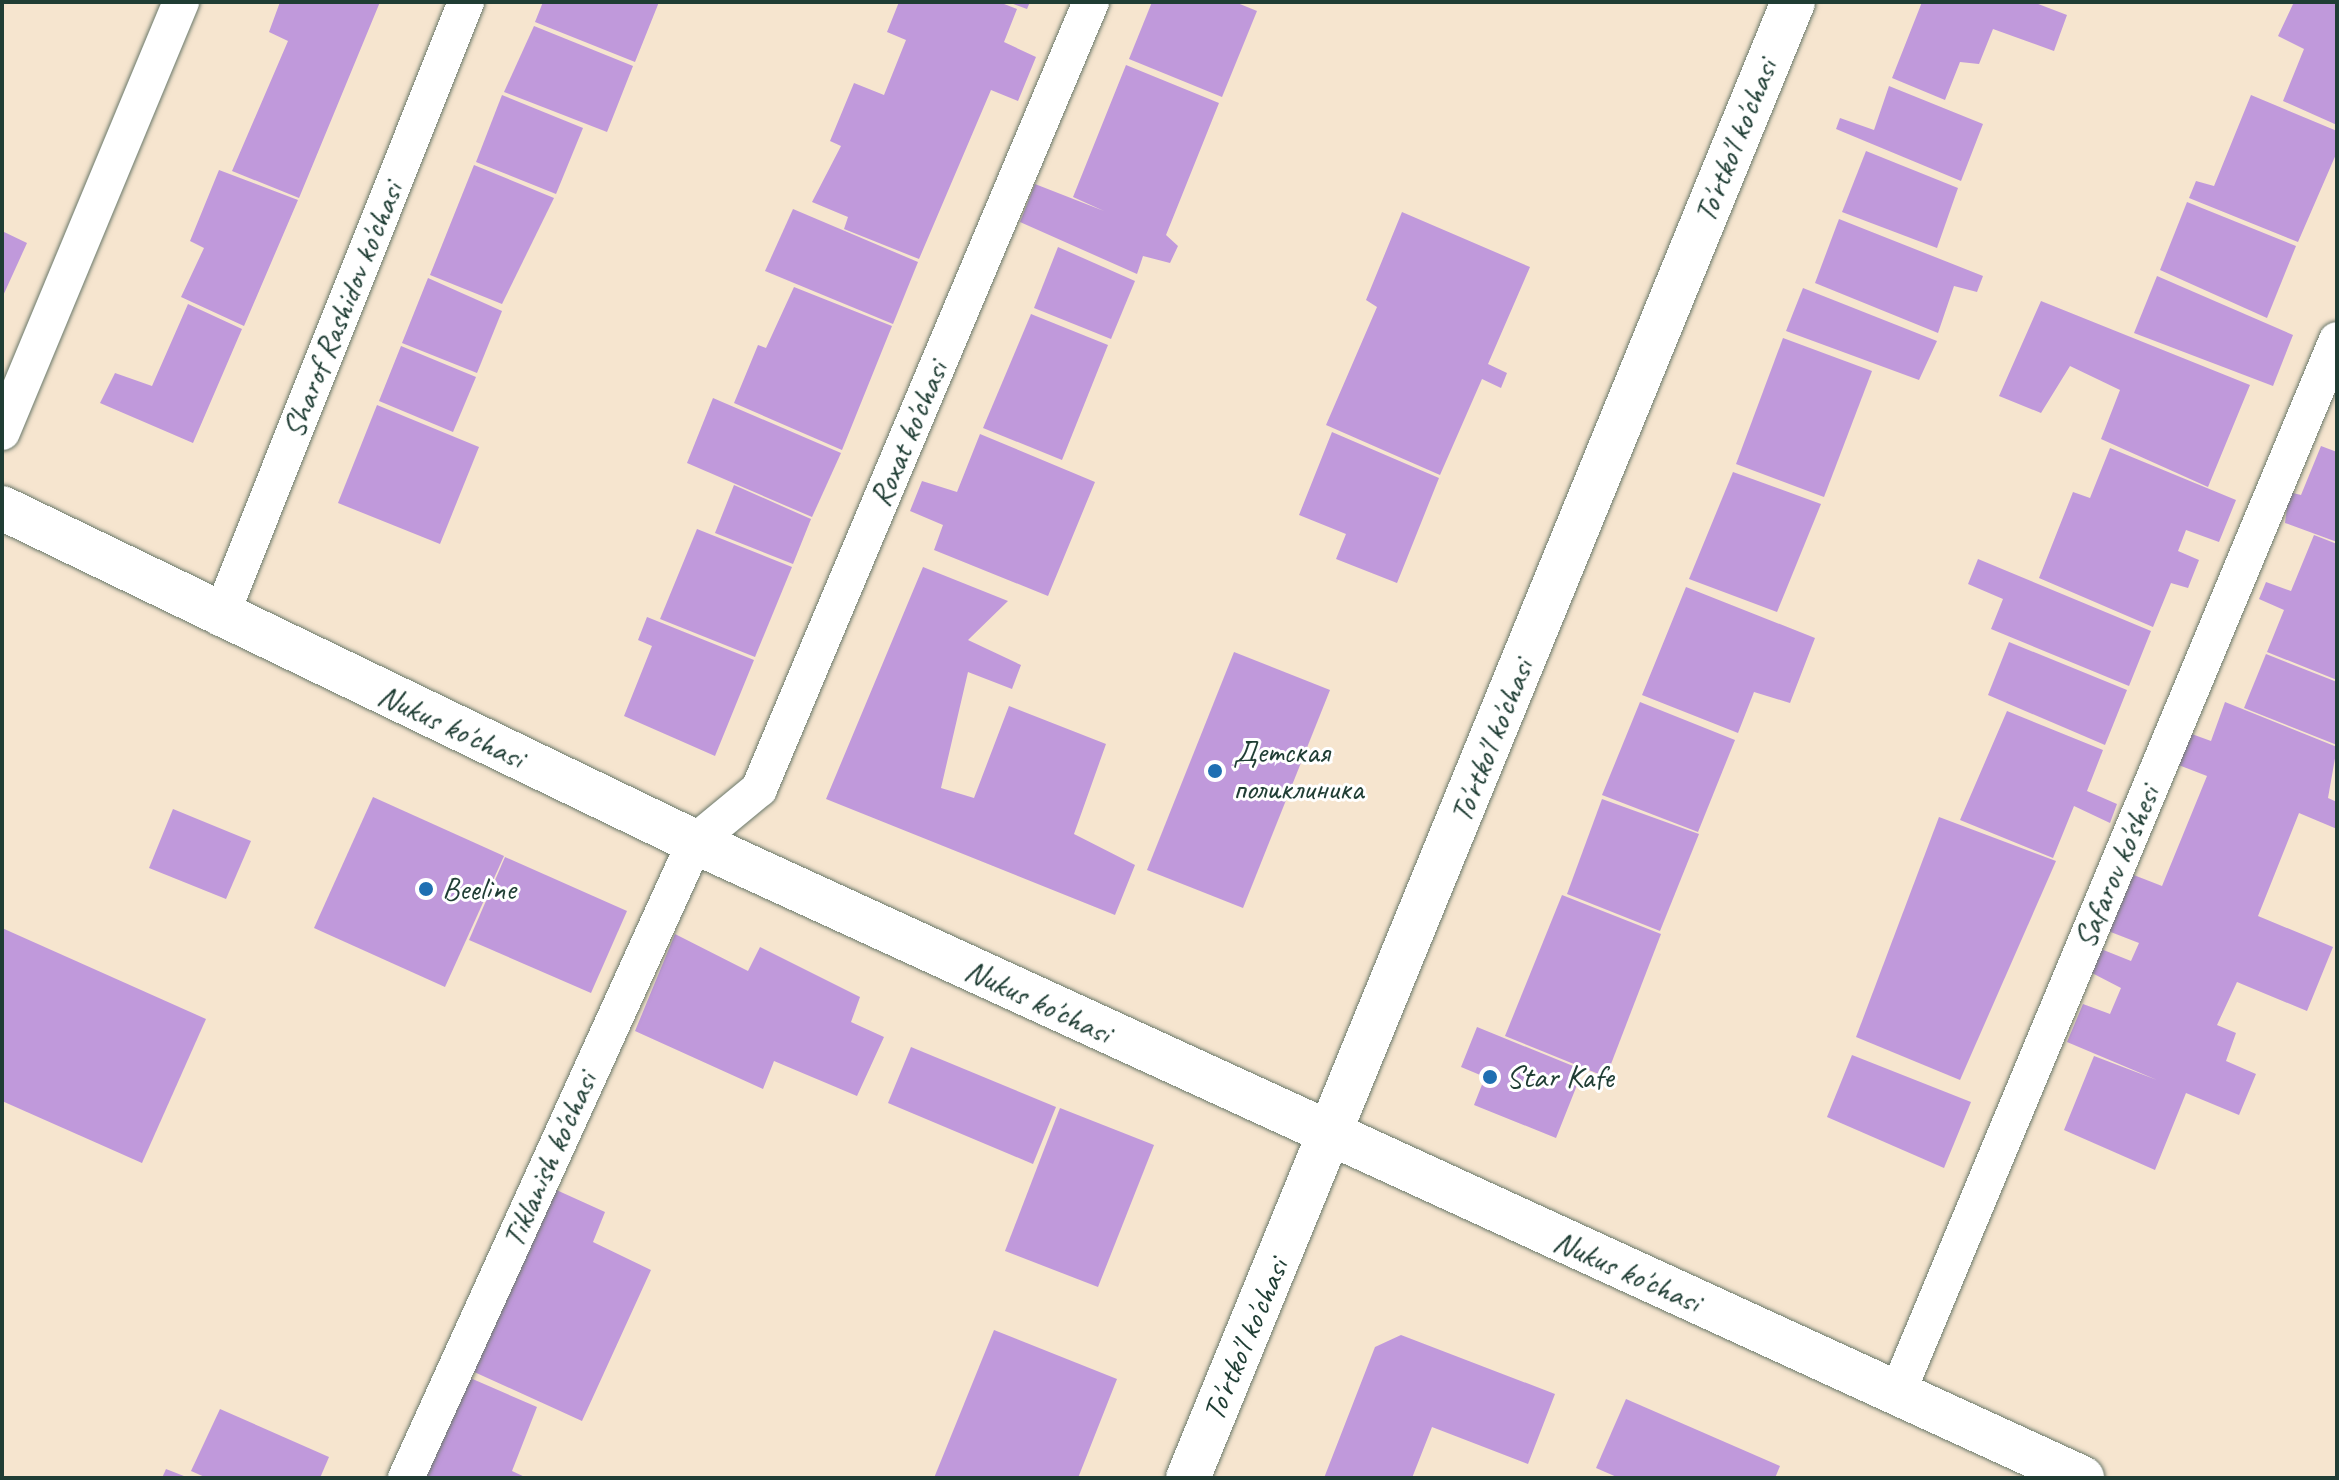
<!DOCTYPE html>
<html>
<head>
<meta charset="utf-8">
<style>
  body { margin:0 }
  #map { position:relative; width:2339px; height:1480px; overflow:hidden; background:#f6e5cf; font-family:Caveat,sans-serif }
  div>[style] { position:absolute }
  .building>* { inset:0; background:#c099db }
  .roads { filter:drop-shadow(0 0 2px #6a786a) drop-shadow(0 0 2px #6a786a) }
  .street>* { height:36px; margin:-18px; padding:0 18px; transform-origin:18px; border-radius:18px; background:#fff }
  .secondary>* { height:44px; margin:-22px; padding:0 22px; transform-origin:22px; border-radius:22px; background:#fff }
  .dots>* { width:22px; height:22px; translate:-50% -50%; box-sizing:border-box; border:4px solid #fff; border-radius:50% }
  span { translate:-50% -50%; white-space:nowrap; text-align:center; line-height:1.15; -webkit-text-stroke:6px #fff; paint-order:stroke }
  .street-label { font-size:32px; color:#1f3d34 }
  .poi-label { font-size:32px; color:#1f3d34 }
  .left { translate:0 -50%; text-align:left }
  .frame { position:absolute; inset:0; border:4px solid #1f3d34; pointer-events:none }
</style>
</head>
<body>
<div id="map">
  <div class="building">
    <div style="clip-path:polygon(280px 2px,380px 2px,299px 198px,232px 171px,288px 41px,269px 32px)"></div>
    <div style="clip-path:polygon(543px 2px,659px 2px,635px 62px,535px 22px)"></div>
    <div style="clip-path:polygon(899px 2px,999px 2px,1017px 9px,1004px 42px,1036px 57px,1018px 101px,991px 90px,919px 259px,844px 229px,848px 217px,812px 202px,841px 146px,830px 141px,854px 83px,884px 95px,906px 40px,887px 32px)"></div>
    <div style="clip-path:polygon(1008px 2px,1030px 2px,1027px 9px)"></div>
    <div style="clip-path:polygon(1152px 2px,1235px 2px,1257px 11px,1222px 97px,1129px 59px)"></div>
    <div style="clip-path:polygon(1922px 2px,2033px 2px,2067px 15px,2054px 51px,1993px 29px,1979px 64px,1960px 62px,1945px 100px,1892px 78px)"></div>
    <div style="clip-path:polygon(2294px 2px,2337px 2px,2337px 125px,2283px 101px,2304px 49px,2278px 36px)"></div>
    <div style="clip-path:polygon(534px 26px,633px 66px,607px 132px,504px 92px)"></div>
    <div style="clip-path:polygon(1126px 65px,1219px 103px,1166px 235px,1178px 246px,1170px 263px,1143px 256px,1137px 274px,1020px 222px,1035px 184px,1104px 211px,1073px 197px)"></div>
    <div style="clip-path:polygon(1889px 86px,1983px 124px,1961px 181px,1836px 129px,1840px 118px,1874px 130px)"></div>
    <div style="clip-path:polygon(502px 95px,583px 128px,556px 194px,476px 162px)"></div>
    <div style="clip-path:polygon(2251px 95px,2337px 131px,2337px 152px,2298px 242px,2189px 198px,2196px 181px,2214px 186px)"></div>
    <div style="clip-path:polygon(1866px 151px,1958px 188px,1937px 248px,1842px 212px)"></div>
    <div style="clip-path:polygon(474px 165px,554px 198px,502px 304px,430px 275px)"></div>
    <div style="clip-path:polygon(219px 170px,298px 200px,244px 326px,181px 297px,204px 248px,190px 241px)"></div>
    <div style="clip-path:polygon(2187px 202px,2296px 246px,2267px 318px,2160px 270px)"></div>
    <div style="clip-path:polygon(793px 209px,918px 262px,893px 324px,765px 271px)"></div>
    <div style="clip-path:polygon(1402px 212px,1530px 267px,1488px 364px,1507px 373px,1501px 388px,1482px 379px,1440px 475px,1326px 425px,1377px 307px,1366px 300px)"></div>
    <div style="clip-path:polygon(1839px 219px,1983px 276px,1977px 292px,1954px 286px,1938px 333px,1815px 283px)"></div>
    <div style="clip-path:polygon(2px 231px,27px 243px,2px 298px)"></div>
    <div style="clip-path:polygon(1058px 247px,1135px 281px,1111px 339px,1034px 308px)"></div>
    <div style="clip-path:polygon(2157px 276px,2293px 335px,2273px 386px,2134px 333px)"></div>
    <div style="clip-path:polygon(428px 278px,502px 311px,477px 373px,402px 343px)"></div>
    <div style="clip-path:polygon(794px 287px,892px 326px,842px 450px,734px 403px,758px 345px,766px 348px)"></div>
    <div style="clip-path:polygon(1803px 288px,1937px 341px,1919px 380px,1786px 331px)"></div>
    <div style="clip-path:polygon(2041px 301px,2250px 385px,2208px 487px,2101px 439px,2120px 390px,2070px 366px,2041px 413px,1999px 396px)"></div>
    <div style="clip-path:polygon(188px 304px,242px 329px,193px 443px,100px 403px,115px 373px,152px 386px)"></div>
    <div style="clip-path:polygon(1031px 314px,1108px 345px,1062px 460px,983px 428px)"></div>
    <div style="clip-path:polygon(1783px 338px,1872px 371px,1824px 497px,1736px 464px)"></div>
    <div style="clip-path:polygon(401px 346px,476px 377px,453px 432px,379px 401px)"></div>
    <div style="clip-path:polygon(713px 398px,841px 453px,812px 517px,687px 463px)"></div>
    <div style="clip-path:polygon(377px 405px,479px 447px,440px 544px,338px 503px)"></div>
    <div style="clip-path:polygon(1332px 432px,1439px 478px,1397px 583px,1336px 559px,1346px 534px,1299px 515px)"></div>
    <div style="clip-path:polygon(980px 434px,1095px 482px,1048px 596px,934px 550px,943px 525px,910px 511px,922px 481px,957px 492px)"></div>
    <div style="clip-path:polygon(2321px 446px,2337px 452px,2337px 542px,2285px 523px,2289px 492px,2301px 495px)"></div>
    <div style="clip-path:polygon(2110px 448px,2236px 500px,2219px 542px,2186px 530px,2178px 551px,2199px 560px,2188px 588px,2171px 583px,2153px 627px,2039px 578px,2073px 492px,2090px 498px)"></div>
    <div style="clip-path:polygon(1733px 472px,1821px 504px,1777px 612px,1689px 579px)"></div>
    <div style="clip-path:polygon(734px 485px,811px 519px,793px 564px,715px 533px)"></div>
    <div style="clip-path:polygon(697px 529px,792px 567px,755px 657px,660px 619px)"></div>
    <div style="clip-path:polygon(2314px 535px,2337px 544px,2337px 680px,2267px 652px,2284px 610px,2259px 599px,2266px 582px,2291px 591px)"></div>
    <div style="clip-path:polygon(1978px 559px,2151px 631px,2129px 686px,1991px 629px,2003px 599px,1968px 584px)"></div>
    <div style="clip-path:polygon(923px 567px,1008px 601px,968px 640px,1021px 665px,1012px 689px,968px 672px,941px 788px,974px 798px,1009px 706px,1106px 744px,1074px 834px,1135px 865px,1115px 915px,826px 799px)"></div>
    <div style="clip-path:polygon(1686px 587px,1815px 638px,1790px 703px,1754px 692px,1738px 733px,1642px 695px)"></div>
    <div style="clip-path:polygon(647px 617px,754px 660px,715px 756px,624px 716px,652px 646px,638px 640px)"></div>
    <div style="clip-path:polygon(2009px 642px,2127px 690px,2105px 745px,1988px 695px)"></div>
    <div style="clip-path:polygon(1234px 652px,1330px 690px,1243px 908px,1147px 870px)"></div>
    <div style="clip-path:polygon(2266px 654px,2337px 682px,2337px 745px,2244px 708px)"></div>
    <div style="clip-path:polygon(1640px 702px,1735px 740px,1698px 832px,1602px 795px)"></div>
    <div style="clip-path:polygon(2225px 702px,2337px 747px,2328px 798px,2337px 802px,2337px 829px,2299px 813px,2258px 916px,2333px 947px,2307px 1011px,2237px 982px,2217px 1025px,2236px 1033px,2226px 1061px,2256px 1074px,2239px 1115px,2186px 1093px,2155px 1170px,2064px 1130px,2094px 1056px,2157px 1080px,2067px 1042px,2083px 1004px,2110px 1014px,2121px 988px,2092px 973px,2101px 949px,2131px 961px,2139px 943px,2103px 929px,2126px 872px,2162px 886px,2207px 776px,2176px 764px,2189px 733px,2211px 741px)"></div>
    <div style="clip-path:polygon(2007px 711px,2103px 750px,2087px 791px,2117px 804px,2110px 823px,2074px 806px,2053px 858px,1960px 820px)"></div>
    <div style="clip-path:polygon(373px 797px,504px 856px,445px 987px,314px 928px)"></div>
    <div style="clip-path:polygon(1602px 799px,1699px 834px,1660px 931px,1567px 894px)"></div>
    <div style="clip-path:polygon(173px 809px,251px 841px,226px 899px,149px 868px)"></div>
    <div style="clip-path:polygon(1939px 817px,2056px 861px,1960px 1080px,1856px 1037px)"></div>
    <div style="clip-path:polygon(505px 857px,627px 911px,591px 993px,469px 940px)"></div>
    <div style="clip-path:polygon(1562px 895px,1661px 934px,1606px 1077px,1505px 1036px)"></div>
    <div style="clip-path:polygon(2px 928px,206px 1019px,142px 1163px,2px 1101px)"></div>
    <div style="clip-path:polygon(675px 934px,748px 971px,760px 947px,860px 997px,851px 1022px,884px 1037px,857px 1096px,774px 1061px,763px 1089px,635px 1031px)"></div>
    <div style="clip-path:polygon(1477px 1027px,1583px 1070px,1556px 1138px,1474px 1105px,1485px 1077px,1461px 1067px)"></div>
    <div style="clip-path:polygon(911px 1047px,1056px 1107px,1033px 1164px,888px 1103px)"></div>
    <div style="clip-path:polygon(1852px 1055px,1971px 1102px,1944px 1168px,1827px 1117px)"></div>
    <div style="clip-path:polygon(1060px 1108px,1154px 1145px,1098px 1287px,1005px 1251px)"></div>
    <div style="clip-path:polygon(552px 1188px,605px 1212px,593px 1242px,651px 1270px,582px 1421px,472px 1371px)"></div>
    <div style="clip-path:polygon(994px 1330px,1117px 1379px,1078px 1478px,934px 1478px)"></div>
    <div style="clip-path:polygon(1401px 1335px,1555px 1394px,1528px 1464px,1432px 1427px,1412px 1478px,1324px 1478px,1375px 1347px)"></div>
    <div style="clip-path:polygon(468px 1377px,537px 1407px,512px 1471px,527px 1478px,424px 1478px)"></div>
    <div style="clip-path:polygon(1626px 1399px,1780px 1466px,1775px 1478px,1619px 1478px,1596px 1468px)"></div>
    <div style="clip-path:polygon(220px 1409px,329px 1457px,320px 1478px,207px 1478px,191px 1471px)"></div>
    <div style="clip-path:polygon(166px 1469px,189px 1478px,162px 1478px)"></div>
  </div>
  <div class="roads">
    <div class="street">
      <div style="left:2px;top:432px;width:466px;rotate:-67.4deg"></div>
      <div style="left:220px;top:618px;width:663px;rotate:-68.23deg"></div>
      <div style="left:1897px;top:1394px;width:1142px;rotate:-67.34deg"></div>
      <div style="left:406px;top:1478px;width:699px;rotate:-65.56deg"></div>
      <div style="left:695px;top:842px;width:83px;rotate:-39.6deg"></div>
      <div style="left:759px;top:789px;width:854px;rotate:-67.13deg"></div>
    </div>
    <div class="secondary">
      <div style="left:2px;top:508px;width:769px;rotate:25.73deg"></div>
      <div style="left:695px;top:842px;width:1526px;rotate:24.63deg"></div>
      <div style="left:1188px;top:1478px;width:1595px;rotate:-67.71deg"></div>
    </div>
  </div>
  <div class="dots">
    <div style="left:1215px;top:771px;background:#1f6fb2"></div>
    <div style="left:426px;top:889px;background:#1f6fb2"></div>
    <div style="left:1490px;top:1077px;background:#1f6fb2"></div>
  </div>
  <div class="street-label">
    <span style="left:1736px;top:141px;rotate:-68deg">To'rtko'l ko'chasi</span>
    <span style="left:343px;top:310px;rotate:-68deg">Sharof Rashidov ko'chasi</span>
    <span style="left:909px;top:434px;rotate:-67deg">Roxat ko'chasi</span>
    <span style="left:451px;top:727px;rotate:25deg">Nukus ko'chasi</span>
    <span style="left:1492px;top:741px;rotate:-68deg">To'rtko'l ko'chasi</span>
    <span style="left:2117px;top:867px;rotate:-67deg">Safarov ko'shesi</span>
    <span style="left:1038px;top:1002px;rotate:25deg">Nukus ko'chasi</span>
    <span style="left:550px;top:1160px;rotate:-66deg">Tiklanish ko'chasi</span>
    <span style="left:1627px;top:1272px;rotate:24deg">Nukus ko'chasi</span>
    <span style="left:1246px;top:1340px;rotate:-67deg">To'rtko'l ko'chasi</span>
  </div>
  <div class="poi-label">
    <span class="left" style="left:1233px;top:771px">Детская<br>поликлиника</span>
    <span class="left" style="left:442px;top:889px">Beeline</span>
    <span class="left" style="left:1506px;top:1077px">Star Kafe</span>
  </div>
  <div class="frame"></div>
</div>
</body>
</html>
